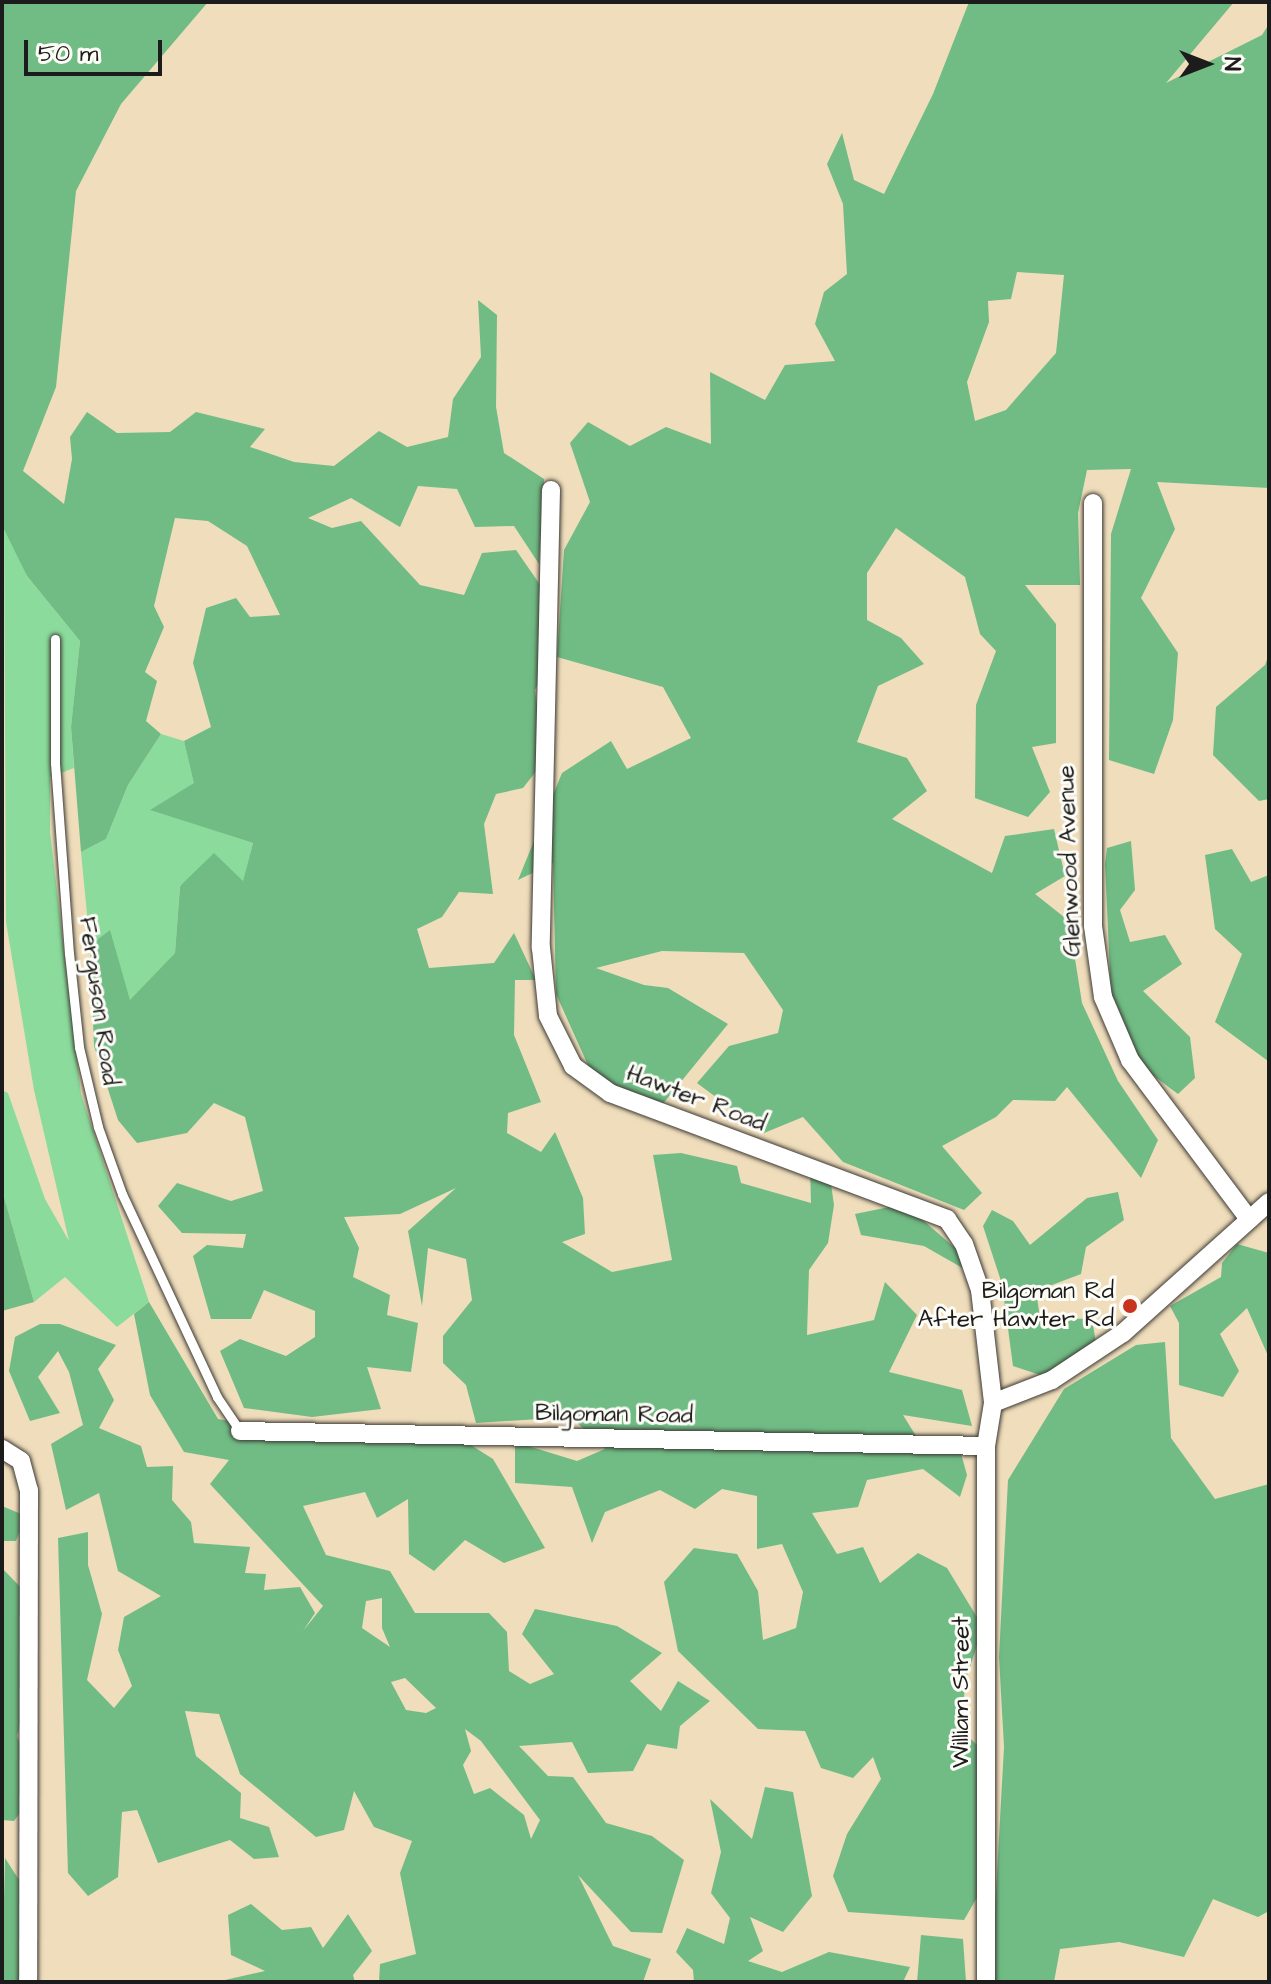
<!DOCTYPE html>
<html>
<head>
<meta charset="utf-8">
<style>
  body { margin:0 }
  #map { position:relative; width:1271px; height:1984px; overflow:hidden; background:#efddbb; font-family:"Architects Daughter",sans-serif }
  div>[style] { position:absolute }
  .green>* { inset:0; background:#8bdc9c }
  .forest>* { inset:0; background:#70bc84 }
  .roads { filter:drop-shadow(0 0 2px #3c3934) drop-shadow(0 0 2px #3c3934) }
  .service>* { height:9px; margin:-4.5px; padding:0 4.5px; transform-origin:4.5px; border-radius:4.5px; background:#fff }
  .minor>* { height:18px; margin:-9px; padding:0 9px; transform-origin:9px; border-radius:9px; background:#fff }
  .dots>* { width:22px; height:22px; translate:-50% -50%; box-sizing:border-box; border:4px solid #fdfcf7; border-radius:50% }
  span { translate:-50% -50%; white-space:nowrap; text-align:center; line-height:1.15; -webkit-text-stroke:6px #fdfcf7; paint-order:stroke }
  .street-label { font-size:24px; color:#1c1c1c }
  .poi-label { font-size:24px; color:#1c1c1c }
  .right { translate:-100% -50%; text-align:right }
  .frame { position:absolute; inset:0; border:4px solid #1c1c1c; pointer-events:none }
  .north { position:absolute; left:1167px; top:24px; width:80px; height:80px; -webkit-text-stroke:6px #fdfcf7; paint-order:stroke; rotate:90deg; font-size:22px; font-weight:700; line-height:32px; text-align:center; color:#1c1c1c }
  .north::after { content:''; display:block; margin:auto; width:28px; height:36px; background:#1c1c1c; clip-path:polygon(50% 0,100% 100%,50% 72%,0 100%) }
  .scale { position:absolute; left:24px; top:40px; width:138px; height:36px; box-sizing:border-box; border:4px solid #1c1c1c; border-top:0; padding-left:10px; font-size:24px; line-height:28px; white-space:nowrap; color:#1c1c1c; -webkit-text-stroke:6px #fdfcf7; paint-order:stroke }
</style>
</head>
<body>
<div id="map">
  <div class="green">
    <div style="clip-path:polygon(4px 524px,27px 576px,80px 641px,71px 727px,74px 768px,50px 777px,50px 832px,81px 1094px,149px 1302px,117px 1327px,65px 1277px,34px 1302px,2px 1190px,2px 1090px,8px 1093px,45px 1199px,69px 1241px,34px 1090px,6px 922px)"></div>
    <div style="clip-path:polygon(161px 734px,184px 741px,195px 783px,151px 810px,253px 843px,243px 882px,180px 885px,175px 953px,130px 1001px,109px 931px,90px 945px,81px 852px,106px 839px,128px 785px)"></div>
  </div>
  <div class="forest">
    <div style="clip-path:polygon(2px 2px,208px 2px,121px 104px,76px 191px,56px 387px,23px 471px,64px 504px,72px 459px,70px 437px,87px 412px,117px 433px,170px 432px,196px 412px,265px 429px,250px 447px,294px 462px,334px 466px,379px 431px,407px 447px,448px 437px,453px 399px,481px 357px,478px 300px,497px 315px,496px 407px,504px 453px,544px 479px,539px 564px,514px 526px,475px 527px,457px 489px,418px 486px,400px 527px,351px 498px,308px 518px,332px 528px,361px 521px,420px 585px,464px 595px,482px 553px,516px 550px,541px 586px,552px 657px,535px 690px,544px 761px,523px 788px,496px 794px,484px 824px,493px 894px,459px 892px,442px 917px,417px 929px,429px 968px,494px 963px,514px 933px,536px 980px,515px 980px,514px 1035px,541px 1102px,508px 1113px,507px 1133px,541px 1152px,555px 1132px,583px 1198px,585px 1234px,562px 1242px,612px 1272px,672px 1260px,653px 1155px,681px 1153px,737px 1166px,741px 1183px,811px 1203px,810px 1167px,831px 1184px,834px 1205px,828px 1243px,809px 1270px,807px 1335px,874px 1320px,885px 1282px,917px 1315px,889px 1372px,962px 1390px,972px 1426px,903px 1415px,916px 1436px,960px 1450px,967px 1475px,960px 1497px,923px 1469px,867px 1480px,858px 1507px,812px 1513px,837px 1554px,863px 1547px,880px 1583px,918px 1553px,947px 1568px,983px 1627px,965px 1682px,962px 1730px,983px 1751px,979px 1894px,964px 1920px,848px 1912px,833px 1876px,847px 1834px,881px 1779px,873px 1757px,853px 1778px,821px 1768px,805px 1731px,758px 1729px,678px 1651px,664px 1582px,694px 1548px,737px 1554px,758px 1591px,763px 1640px,796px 1628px,803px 1592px,782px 1544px,757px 1549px,757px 1496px,722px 1489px,695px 1509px,660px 1490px,605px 1512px,592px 1543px,572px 1487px,515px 1483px,515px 1442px,577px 1461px,605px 1449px,571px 1417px,476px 1423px,466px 1385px,443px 1363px,443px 1336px,472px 1300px,466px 1259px,428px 1248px,422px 1306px,408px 1231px,456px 1188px,400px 1214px,344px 1217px,359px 1248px,353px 1277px,390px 1295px,387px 1315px,418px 1323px,411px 1372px,367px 1367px,381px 1409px,312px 1417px,244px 1408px,220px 1351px,240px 1339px,286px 1356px,315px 1337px,315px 1311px,264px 1290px,251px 1319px,211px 1319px,193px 1256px,207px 1245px,243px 1248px,246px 1234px,182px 1233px,158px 1206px,177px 1183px,231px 1201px,263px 1191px,245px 1117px,214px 1103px,187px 1133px,137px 1143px,118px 1120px,94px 1046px,90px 945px,110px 930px,130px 1000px,175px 953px,180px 886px,214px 853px,243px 881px,253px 843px,150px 810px,194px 783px,184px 741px,211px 727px,193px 663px,206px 608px,236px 598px,250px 617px,280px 615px,247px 546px,208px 521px,175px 518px,154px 606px,164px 627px,145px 672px,157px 681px,146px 721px,161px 734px,128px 785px,106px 839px,81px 852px,71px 727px,80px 641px,27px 576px,2px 525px)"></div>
    <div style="clip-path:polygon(evenodd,969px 2px,1234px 2px,1166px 83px,1262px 35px,1269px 24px,1269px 488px,1157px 482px,1175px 529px,1141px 598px,1178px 653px,1173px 720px,1154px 774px,1109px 760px,1111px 534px,1131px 469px,1087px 470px,1078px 513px,1080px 585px,1025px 585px,1056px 624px,1056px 743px,1032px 747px,1050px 792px,1028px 817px,975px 798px,976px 705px,996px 651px,980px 634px,965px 577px,896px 528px,867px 573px,867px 620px,901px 638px,924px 664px,878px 686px,857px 742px,907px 758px,927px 791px,892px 819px,992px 873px,1005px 836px,1054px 829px,1065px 876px,1035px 894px,1069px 921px,1082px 1003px,1118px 1081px,1158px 1140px,1141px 1178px,1067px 1087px,1055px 1101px,1013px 1100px,996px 1117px,942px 1146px,982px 1193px,964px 1210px,843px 1162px,803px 1117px,764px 1133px,697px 1083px,729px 1046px,778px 1033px,783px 1010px,744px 953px,662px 951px,596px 968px,644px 985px,668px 988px,728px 1024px,653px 1116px,596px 1083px,556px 994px,553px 863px,518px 880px,562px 773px,611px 741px,627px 769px,691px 738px,663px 687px,557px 657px,564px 550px,590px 502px,570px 443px,588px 422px,630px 446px,666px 427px,711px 444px,710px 372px,765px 400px,785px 365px,835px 361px,815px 324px,824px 292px,847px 274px,843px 204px,827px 164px,842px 133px,854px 180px,884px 194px,933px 94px,969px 2px,1017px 272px,1064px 275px,1056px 353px,1006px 410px,975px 421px,967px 382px,989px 322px,988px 301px,1011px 299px,1017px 272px)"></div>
    <div style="clip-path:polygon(1269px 654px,1269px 799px,1259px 801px,1213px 755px,1216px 707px,1265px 665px)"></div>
    <div style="clip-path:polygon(1131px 841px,1135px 890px,1120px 910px,1130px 942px,1165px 935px,1182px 964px,1143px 991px,1190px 1037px,1195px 1078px,1178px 1094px,1135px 1062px,1111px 996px,1105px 864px,1107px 848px)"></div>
    <div style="clip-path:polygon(1232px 849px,1251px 882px,1269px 875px,1268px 1061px,1215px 1022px,1242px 954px,1215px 929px,1205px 855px)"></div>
    <div style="clip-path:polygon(2px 1190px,34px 1302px,2px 1311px)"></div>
    <div style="clip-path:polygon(1118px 1192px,1124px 1220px,1086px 1247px,1081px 1274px,1036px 1291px,1040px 1318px,1092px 1319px,1097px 1349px,1043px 1376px,1013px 1366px,1002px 1284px,983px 1226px,992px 1210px,1013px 1221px,1030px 1245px,1087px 1198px)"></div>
    <div style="clip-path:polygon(904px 1204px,954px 1247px,973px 1274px,924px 1246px,861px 1235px,855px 1214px)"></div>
    <div style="clip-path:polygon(1237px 1244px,1269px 1253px,1269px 1358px,1247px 1308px,1220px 1334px,1239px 1371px,1223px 1397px,1179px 1385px,1179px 1323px,1170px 1306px,1221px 1277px,1222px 1263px)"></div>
    <div style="clip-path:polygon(evenodd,149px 1302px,218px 1419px,258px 1426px,455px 1435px,493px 1459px,545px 1548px,504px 1563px,465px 1540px,434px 1571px,409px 1554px,408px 1499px,377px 1518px,365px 1492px,303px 1506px,326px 1555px,390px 1571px,415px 1613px,489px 1613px,507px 1632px,509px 1671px,530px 1684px,554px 1674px,522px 1634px,535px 1609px,617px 1626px,662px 1653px,630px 1681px,661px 1711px,678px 1681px,710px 1701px,680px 1726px,677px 1749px,647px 1744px,633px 1771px,588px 1773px,572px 1742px,519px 1746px,548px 1776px,573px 1777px,606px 1823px,652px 1836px,684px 1860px,662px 1933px,631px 1932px,578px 1875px,613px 1946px,651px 1959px,643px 1982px,379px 1982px,380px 1964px,416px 1954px,400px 1873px,412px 1841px,374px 1827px,354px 1791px,344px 1830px,316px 1837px,240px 1774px,219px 1714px,185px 1711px,196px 1756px,241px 1793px,240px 1818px,269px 1827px,279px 1857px,254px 1859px,230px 1840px,158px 1863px,137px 1810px,122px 1812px,118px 1877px,88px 1896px,68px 1873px,58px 1538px,88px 1532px,88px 1565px,102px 1614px,87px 1680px,114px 1708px,132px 1686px,118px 1650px,124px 1617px,161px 1596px,118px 1571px,99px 1493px,66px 1510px,51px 1444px,83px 1425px,69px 1372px,58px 1351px,38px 1377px,60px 1413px,30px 1421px,9px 1371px,15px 1337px,40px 1324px,60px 1324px,116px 1345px,98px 1369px,114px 1400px,99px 1428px,141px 1446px,147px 1467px,173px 1466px,172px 1500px,191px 1522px,194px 1543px,250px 1547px,245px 1573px,266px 1574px,264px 1590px,300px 1587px,315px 1613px,303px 1631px,323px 1606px,210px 1484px,229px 1460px,184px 1452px,150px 1395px,134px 1314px,149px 1302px,382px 1598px,382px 1628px,390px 1647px,362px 1628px,366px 1601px,382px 1598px,149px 1302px,405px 1678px,435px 1707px,436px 1708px,426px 1713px,406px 1710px,391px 1682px,405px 1678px,149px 1302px,465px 1729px,481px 1741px,540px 1820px,531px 1839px,524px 1815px,490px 1788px,474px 1794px,463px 1765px,471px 1751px,465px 1729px)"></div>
    <div style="clip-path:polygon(1165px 1342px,1171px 1438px,1215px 1499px,1269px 1484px,1269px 1911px,1258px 1917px,1213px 1899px,1184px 1957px,1119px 1942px,1060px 1949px,1054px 1982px,991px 1982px,1004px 1747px,999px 1657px,1008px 1480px,1064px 1389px,1136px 1345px)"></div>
    <div style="clip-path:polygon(2px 1506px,26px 1516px,16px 1541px,2px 1541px)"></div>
    <div style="clip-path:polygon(2px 1568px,26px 1593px,29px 1694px,17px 1736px,36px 1791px,14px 1821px,2px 1820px)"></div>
    <div style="clip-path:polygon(765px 1787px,793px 1792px,812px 1896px,783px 1932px,750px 1917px,763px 1951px,748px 1961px,782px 1972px,829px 1952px,910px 1967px,903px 1982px,694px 1982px,693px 1970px,676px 1952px,687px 1928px,724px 1944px,730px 1918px,711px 1893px,721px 1852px,710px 1799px,752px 1839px)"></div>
    <div style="clip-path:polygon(5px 1858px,21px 1883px,24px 1982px,2px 1982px)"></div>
    <div style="clip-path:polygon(251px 1904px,282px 1930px,311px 1927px,323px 1948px,348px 1914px,372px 1951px,353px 1975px,355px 1982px,216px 1982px,265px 1971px,231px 1955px,228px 1915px)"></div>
    <div style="clip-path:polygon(921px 1935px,963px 1939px,966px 1982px,917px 1982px)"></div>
  </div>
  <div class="roads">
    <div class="service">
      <div style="left:55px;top:639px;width:124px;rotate:90deg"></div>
      <div style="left:55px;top:763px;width:191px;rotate:85.8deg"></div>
      <div style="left:69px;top:953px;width:95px;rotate:83.9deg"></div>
      <div style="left:79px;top:1047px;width:82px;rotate:76.6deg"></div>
      <div style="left:98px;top:1127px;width:71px;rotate:70.3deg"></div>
      <div style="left:122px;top:1194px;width:224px;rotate:64.9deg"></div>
      <div style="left:217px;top:1397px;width:41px;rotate:55.9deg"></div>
    </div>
    <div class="minor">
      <div style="left:551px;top:490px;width:458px;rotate:91.3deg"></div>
      <div style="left:541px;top:948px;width:68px;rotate:84.1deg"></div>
      <div style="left:548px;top:1016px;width:56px;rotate:63.4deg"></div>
      <div style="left:573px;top:1066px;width:46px;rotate:36.1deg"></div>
      <div style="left:610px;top:1093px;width:360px;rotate:20.5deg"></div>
      <div style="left:947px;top:1219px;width:30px;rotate:56deg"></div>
      <div style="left:964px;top:1244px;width:49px;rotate:70.8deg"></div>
      <div style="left:980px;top:1290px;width:114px;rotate:83.4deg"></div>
      <div style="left:993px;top:1403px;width:44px;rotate:99.2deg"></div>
      <div style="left:986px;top:1446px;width:536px;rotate:90deg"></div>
      <div style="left:1093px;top:503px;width:423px;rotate:90deg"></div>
      <div style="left:1093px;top:926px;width:72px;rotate:82deg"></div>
      <div style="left:1103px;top:997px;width:69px;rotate:66.8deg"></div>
      <div style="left:1130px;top:1060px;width:199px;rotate:53.2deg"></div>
      <div style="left:993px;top:1403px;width:63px;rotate:-21.3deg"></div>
      <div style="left:1052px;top:1380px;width:85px;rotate:-33.5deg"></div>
      <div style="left:1123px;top:1333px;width:196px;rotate:-41.9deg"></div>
      <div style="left:240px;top:1431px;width:746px;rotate:1.15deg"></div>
      <div style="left:2px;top:1449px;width:22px;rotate:32deg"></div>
      <div style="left:21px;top:1461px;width:30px;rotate:75deg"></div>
      <div style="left:29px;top:1490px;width:492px;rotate:90.1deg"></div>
    </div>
  </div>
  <div class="dots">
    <div style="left:1130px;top:1306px;background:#c8321e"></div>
  </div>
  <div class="street-label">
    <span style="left:1070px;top:861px;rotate:-92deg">Glenwood Avenue</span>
    <span style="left:98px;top:1001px;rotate:82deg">Ferguson Road</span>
    <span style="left:696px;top:1099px;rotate:21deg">Hawter Road</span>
    <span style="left:614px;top:1415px;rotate:1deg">Bilgoman Road</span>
    <span style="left:962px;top:1692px;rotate:-90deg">William Street</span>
  </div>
  <div class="poi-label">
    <span class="right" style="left:1114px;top:1306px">Bilgoman Rd<br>After Hawter Rd</span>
  </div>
  <div class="frame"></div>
  <div class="north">N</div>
  <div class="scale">50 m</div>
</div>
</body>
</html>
